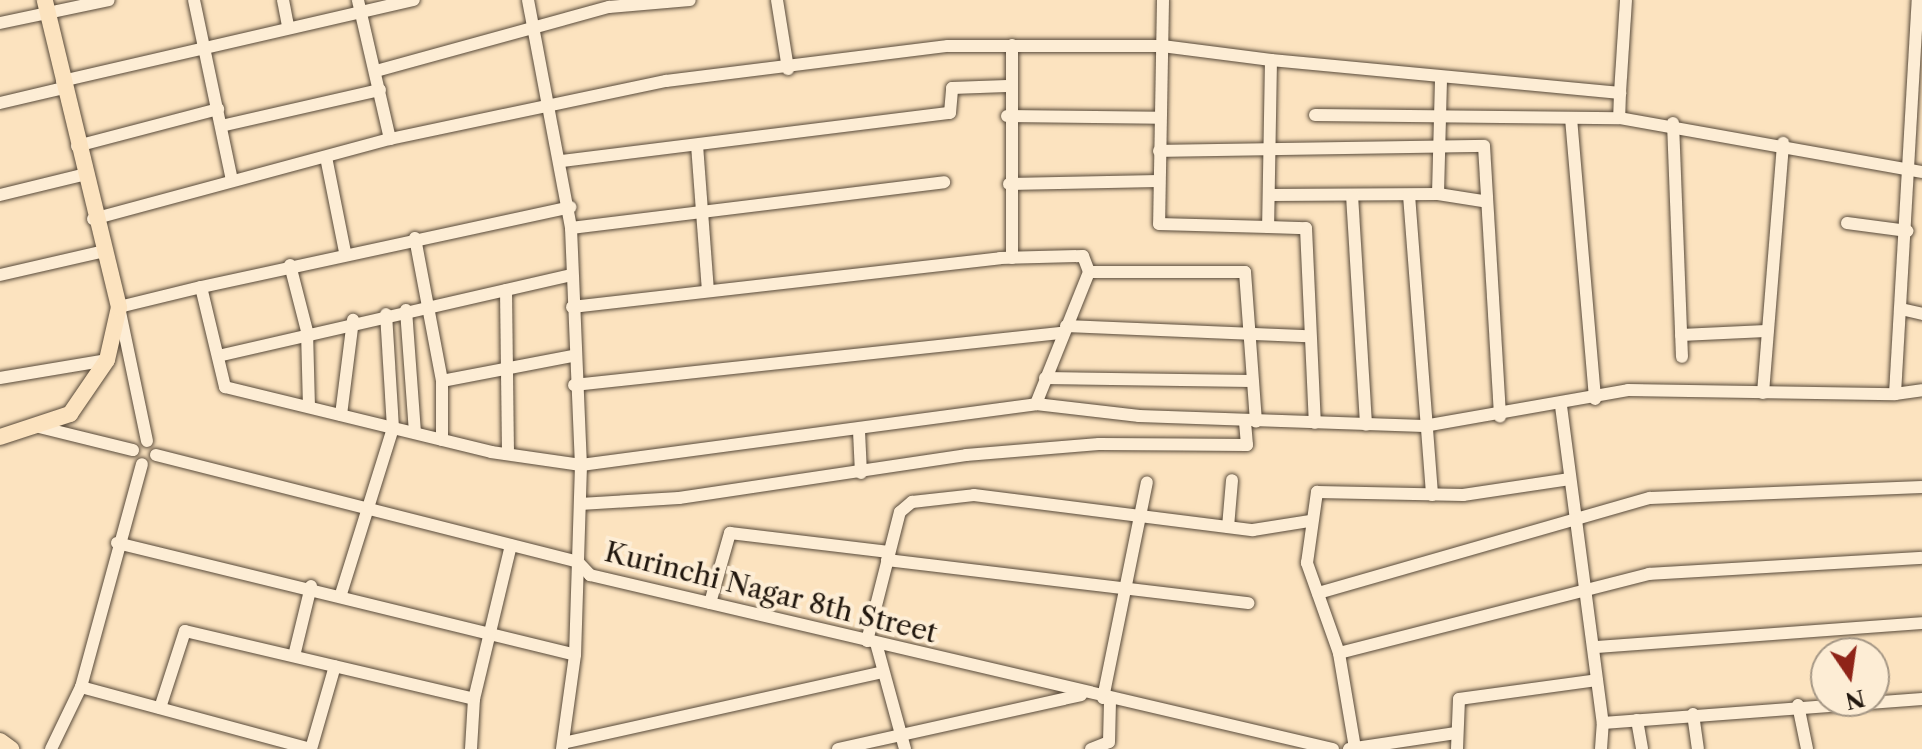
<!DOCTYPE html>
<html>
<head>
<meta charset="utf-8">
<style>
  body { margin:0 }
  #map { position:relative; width:1922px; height:749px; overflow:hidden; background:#fce3bf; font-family:"Libre Caslon Text",serif }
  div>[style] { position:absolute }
  .roads { filter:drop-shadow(0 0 2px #584a3a) drop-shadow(0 0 2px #584a3a) }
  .minor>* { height:12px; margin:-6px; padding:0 6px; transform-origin:6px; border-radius:6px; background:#fdedd5 }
  .major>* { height:16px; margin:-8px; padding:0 8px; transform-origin:8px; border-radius:8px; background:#fce3bf }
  span { translate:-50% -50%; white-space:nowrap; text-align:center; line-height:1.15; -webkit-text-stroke:8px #fdedd5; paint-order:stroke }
  .street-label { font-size:28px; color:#21170e }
  .north { position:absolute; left:1810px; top:637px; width:80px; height:80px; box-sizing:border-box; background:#fdedd5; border:2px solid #a59785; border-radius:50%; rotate:167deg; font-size:22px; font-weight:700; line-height:32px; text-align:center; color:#21170e }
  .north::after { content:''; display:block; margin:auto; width:28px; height:36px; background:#8f2418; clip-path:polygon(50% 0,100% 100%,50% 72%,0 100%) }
</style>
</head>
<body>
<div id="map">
  <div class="roads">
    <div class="minor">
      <div style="left:194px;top:0;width:184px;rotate:78.1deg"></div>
      <div style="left:283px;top:0;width:26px;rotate:79deg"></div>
      <div style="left:528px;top:0;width:232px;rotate:79.3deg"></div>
      <div style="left:571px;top:228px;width:237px;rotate:87.6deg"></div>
      <div style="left:581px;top:465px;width:190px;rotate:91.8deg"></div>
      <div style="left:575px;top:655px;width:95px;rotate:97.9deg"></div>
      <div style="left:777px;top:0;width:70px;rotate:80.9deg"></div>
      <div style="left:1163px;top:0;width:224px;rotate:91deg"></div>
      <div style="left:1159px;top:224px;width:109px;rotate:1.6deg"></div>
      <div style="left:0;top:23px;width:111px;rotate:-11.9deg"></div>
      <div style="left:1012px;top:45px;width:213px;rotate:90deg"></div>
      <div style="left:1271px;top:60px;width:351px;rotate:5.4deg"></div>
      <div style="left:1620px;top:93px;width:25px;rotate:92deg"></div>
      <div style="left:376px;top:71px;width:242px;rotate:-15.4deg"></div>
      <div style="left:609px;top:7px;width:81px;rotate:-4.9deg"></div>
      <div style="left:62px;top:81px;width:361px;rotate:-13deg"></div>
      <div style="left:1620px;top:93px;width:93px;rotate:-86.3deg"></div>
      <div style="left:0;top:103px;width:66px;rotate:-13.2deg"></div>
      <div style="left:1315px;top:115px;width:304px;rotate:0.6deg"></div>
      <div style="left:1619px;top:118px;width:308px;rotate:10.1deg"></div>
      <div style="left:1007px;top:116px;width:153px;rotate:0.7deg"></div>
      <div style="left:1571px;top:118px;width:282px;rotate:85.1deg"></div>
      <div style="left:1673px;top:123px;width:234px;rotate:87.8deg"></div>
      <div style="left:221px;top:126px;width:163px;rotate:-12.8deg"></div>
      <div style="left:390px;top:139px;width:282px;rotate:-11.9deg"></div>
      <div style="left:666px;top:81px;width:284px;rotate:-7.1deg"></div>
      <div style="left:948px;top:46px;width:214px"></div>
      <div style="left:1162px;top:46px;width:110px;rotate:7.3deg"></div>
      <div style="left:1271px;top:60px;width:167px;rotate:91deg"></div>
      <div style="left:1268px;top:227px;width:38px;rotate:2deg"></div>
      <div style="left:1306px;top:228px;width:195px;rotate:87.4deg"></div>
      <div style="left:697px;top:145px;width:145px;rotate:85.7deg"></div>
      <div style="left:77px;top:146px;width:146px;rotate:-14.7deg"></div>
      <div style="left:1159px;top:151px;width:325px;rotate:-0.9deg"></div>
      <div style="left:1484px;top:146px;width:271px;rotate:86.6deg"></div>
      <div style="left:326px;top:157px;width:97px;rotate:78.7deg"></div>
      <div style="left:562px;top:161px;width:391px;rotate:-7.1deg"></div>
      <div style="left:950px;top:113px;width:25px;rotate:-85deg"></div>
      <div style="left:952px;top:88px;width:55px;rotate:-2.1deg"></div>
      <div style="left:1009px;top:184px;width:149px;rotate:-1.2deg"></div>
      <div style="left:1438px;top:194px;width:45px;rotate:9deg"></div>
      <div style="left:0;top:195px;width:84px;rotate:-13.7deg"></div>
      <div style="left:1269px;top:195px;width:169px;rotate:-0.3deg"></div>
      <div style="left:1438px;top:194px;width:113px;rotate:-88.5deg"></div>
      <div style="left:1352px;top:195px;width:230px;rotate:86.5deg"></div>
      <div style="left:1409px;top:195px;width:301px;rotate:85.6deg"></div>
      <div style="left:93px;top:219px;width:308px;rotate:-15.1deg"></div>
      <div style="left:390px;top:139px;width:143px;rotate:-103deg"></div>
      <div style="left:1847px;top:223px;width:61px;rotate:7.6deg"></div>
      <div style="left:571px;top:228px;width:376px;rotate:-7deg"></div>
      <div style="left:415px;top:238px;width:146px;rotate:79.3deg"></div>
      <div style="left:442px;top:381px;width:59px;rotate:90deg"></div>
      <div style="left:290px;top:265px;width:68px;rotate:75.6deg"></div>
      <div style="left:307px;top:331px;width:76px;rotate:88.5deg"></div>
      <div style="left:1089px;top:272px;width:156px"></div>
      <div style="left:1245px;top:272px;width:150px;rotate:85.8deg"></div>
      <div style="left:0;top:275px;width:108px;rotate:-12.9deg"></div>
      <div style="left:201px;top:287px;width:378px;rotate:-12.2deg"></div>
      <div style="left:506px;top:290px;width:164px;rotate:89.3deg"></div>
      <div style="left:572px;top:307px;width:431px;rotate:-6.5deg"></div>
      <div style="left:1000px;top:258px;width:83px;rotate:-1.4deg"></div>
      <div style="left:1083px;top:256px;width:17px;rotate:69deg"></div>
      <div style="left:1089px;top:272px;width:142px;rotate:111.9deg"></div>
      <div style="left:1901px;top:309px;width:22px;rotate:13deg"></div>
      <div style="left:406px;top:310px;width:123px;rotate:85.8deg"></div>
      <div style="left:1066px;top:326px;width:242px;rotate:2.4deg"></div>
      <div style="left:1681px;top:335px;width:85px;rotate:-2.7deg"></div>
      <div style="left:218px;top:356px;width:362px;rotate:-12.9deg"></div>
      <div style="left:0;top:378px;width:109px;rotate:-9.5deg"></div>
      <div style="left:1045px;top:378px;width:206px;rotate:0.8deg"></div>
      <div style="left:442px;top:381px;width:132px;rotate:-10.9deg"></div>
      <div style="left:574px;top:385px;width:491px;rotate:-6.1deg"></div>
      <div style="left:1763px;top:393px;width:251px;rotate:-85.4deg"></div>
      <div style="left:1895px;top:394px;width:27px;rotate:-8deg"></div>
      <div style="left:1561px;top:406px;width:320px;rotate:82.5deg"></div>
      <div style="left:1603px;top:723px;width:320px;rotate:-4.3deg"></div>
      <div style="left:341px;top:415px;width:96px;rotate:-82.8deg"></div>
      <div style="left:35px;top:426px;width:101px;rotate:13.8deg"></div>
      <div style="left:859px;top:431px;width:42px;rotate:87.3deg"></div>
      <div style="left:147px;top:441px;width:137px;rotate:-101.8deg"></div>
      <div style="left:119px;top:307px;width:84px;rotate:-13.7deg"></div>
      <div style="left:201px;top:287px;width:103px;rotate:76.5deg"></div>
      <div style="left:225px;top:387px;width:274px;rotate:13.7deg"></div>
      <div style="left:491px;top:452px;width:91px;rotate:8.2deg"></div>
      <div style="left:581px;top:465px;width:459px;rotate:-7.6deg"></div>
      <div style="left:1036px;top:404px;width:104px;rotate:6.6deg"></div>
      <div style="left:1139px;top:416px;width:285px;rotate:2deg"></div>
      <div style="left:1424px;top:426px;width:207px;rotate:-10deg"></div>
      <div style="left:1628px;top:390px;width:267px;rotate:0.9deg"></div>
      <div style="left:1895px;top:394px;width:395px;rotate:-86.7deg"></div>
      <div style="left:156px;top:455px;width:435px;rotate:14.2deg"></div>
      <div style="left:578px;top:562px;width:18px;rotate:47deg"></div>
      <div style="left:590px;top:575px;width:763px;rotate:13.18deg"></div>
      <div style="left:580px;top:504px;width:99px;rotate:-3.5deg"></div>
      <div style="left:679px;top:498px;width:290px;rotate:-8.5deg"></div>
      <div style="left:966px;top:455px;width:133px;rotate:-4.7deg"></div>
      <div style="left:1099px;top:444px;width:148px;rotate:0.4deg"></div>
      <div style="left:1247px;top:445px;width:24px;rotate:-95deg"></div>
      <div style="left:1228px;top:527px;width:47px;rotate:-85.1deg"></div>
      <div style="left:117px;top:543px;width:471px;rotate:13.7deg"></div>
      <div style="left:887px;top:560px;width:364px;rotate:6.8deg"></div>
      <div style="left:1318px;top:593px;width:345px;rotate:-16deg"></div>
      <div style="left:1650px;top:498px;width:272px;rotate:-2.3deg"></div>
      <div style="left:341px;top:594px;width:174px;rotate:-72.6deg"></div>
      <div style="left:393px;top:428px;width:114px;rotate:-93.5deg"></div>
      <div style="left:710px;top:603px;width:73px;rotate:-74.1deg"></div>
      <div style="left:730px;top:533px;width:160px;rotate:6.8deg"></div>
      <div style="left:867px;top:641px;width:133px;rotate:-75.7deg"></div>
      <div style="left:900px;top:512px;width:16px;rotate:-40deg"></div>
      <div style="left:912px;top:502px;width:62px;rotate:-6.4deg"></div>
      <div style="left:974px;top:495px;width:281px;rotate:7.2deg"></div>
      <div style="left:1253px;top:530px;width:58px;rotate:-9deg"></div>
      <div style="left:876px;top:643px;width:110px;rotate:74.7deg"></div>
      <div style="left:1596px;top:647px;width:327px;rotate:-4.2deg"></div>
      <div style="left:1339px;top:653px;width:320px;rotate:-14.3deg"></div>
      <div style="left:1649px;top:574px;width:273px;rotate:-3.4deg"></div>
      <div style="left:294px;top:656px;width:72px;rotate:-76.3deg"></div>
      <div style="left:81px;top:687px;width:237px;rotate:15.1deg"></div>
      <div style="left:1103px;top:698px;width:220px;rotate:-78.5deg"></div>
      <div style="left:1798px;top:705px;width:45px;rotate:78.4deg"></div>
      <div style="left:160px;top:708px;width:81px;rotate:-72deg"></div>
      <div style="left:185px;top:631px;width:297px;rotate:13.2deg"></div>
      <div style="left:1693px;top:714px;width:35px;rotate:82deg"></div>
      <div style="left:1637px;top:720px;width:29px;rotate:80deg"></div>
      <div style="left:563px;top:743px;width:328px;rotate:-12.5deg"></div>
      <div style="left:1355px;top:748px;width:96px;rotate:-99.6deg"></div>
      <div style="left:1339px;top:653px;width:96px;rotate:-109.6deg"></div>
      <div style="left:1307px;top:563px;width:72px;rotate:-82deg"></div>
      <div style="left:1317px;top:492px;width:146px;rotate:1.2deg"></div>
      <div style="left:1463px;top:495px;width:108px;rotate:-8.5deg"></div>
      <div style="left:51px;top:749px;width:69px;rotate:-64.2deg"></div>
      <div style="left:81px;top:687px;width:231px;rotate:-74.7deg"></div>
      <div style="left:311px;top:749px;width:86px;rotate:-73.9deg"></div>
      <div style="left:471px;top:749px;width:50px;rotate:-86.6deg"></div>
      <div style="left:474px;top:699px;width:158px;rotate:-76.5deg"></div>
      <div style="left:838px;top:749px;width:249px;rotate:-12.5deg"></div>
      <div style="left:1091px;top:749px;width:19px;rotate:-21deg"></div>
      <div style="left:1109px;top:742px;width:42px;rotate:-88.6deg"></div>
      <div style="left:1349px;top:749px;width:108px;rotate:-8.5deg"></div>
      <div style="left:1457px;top:749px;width:50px;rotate:-87.7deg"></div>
      <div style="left:1459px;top:699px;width:139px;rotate:-7.8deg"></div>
      <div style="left:1601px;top:749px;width:26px;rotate:-86deg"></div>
    </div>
    <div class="major">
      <div style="left:0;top:437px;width:74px;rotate:-18.2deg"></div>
      <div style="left:70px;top:414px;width:65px;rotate:-55.6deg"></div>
      <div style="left:107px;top:360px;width:54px;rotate:-77.2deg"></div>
      <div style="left:119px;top:307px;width:316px;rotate:-103.6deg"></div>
      <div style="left:0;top:741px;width:14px;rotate:36deg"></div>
    </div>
  </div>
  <div class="street-label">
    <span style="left:771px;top:592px;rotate:14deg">Kurinchi Nagar 8th Street</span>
  </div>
  <div class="north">N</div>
</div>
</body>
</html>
